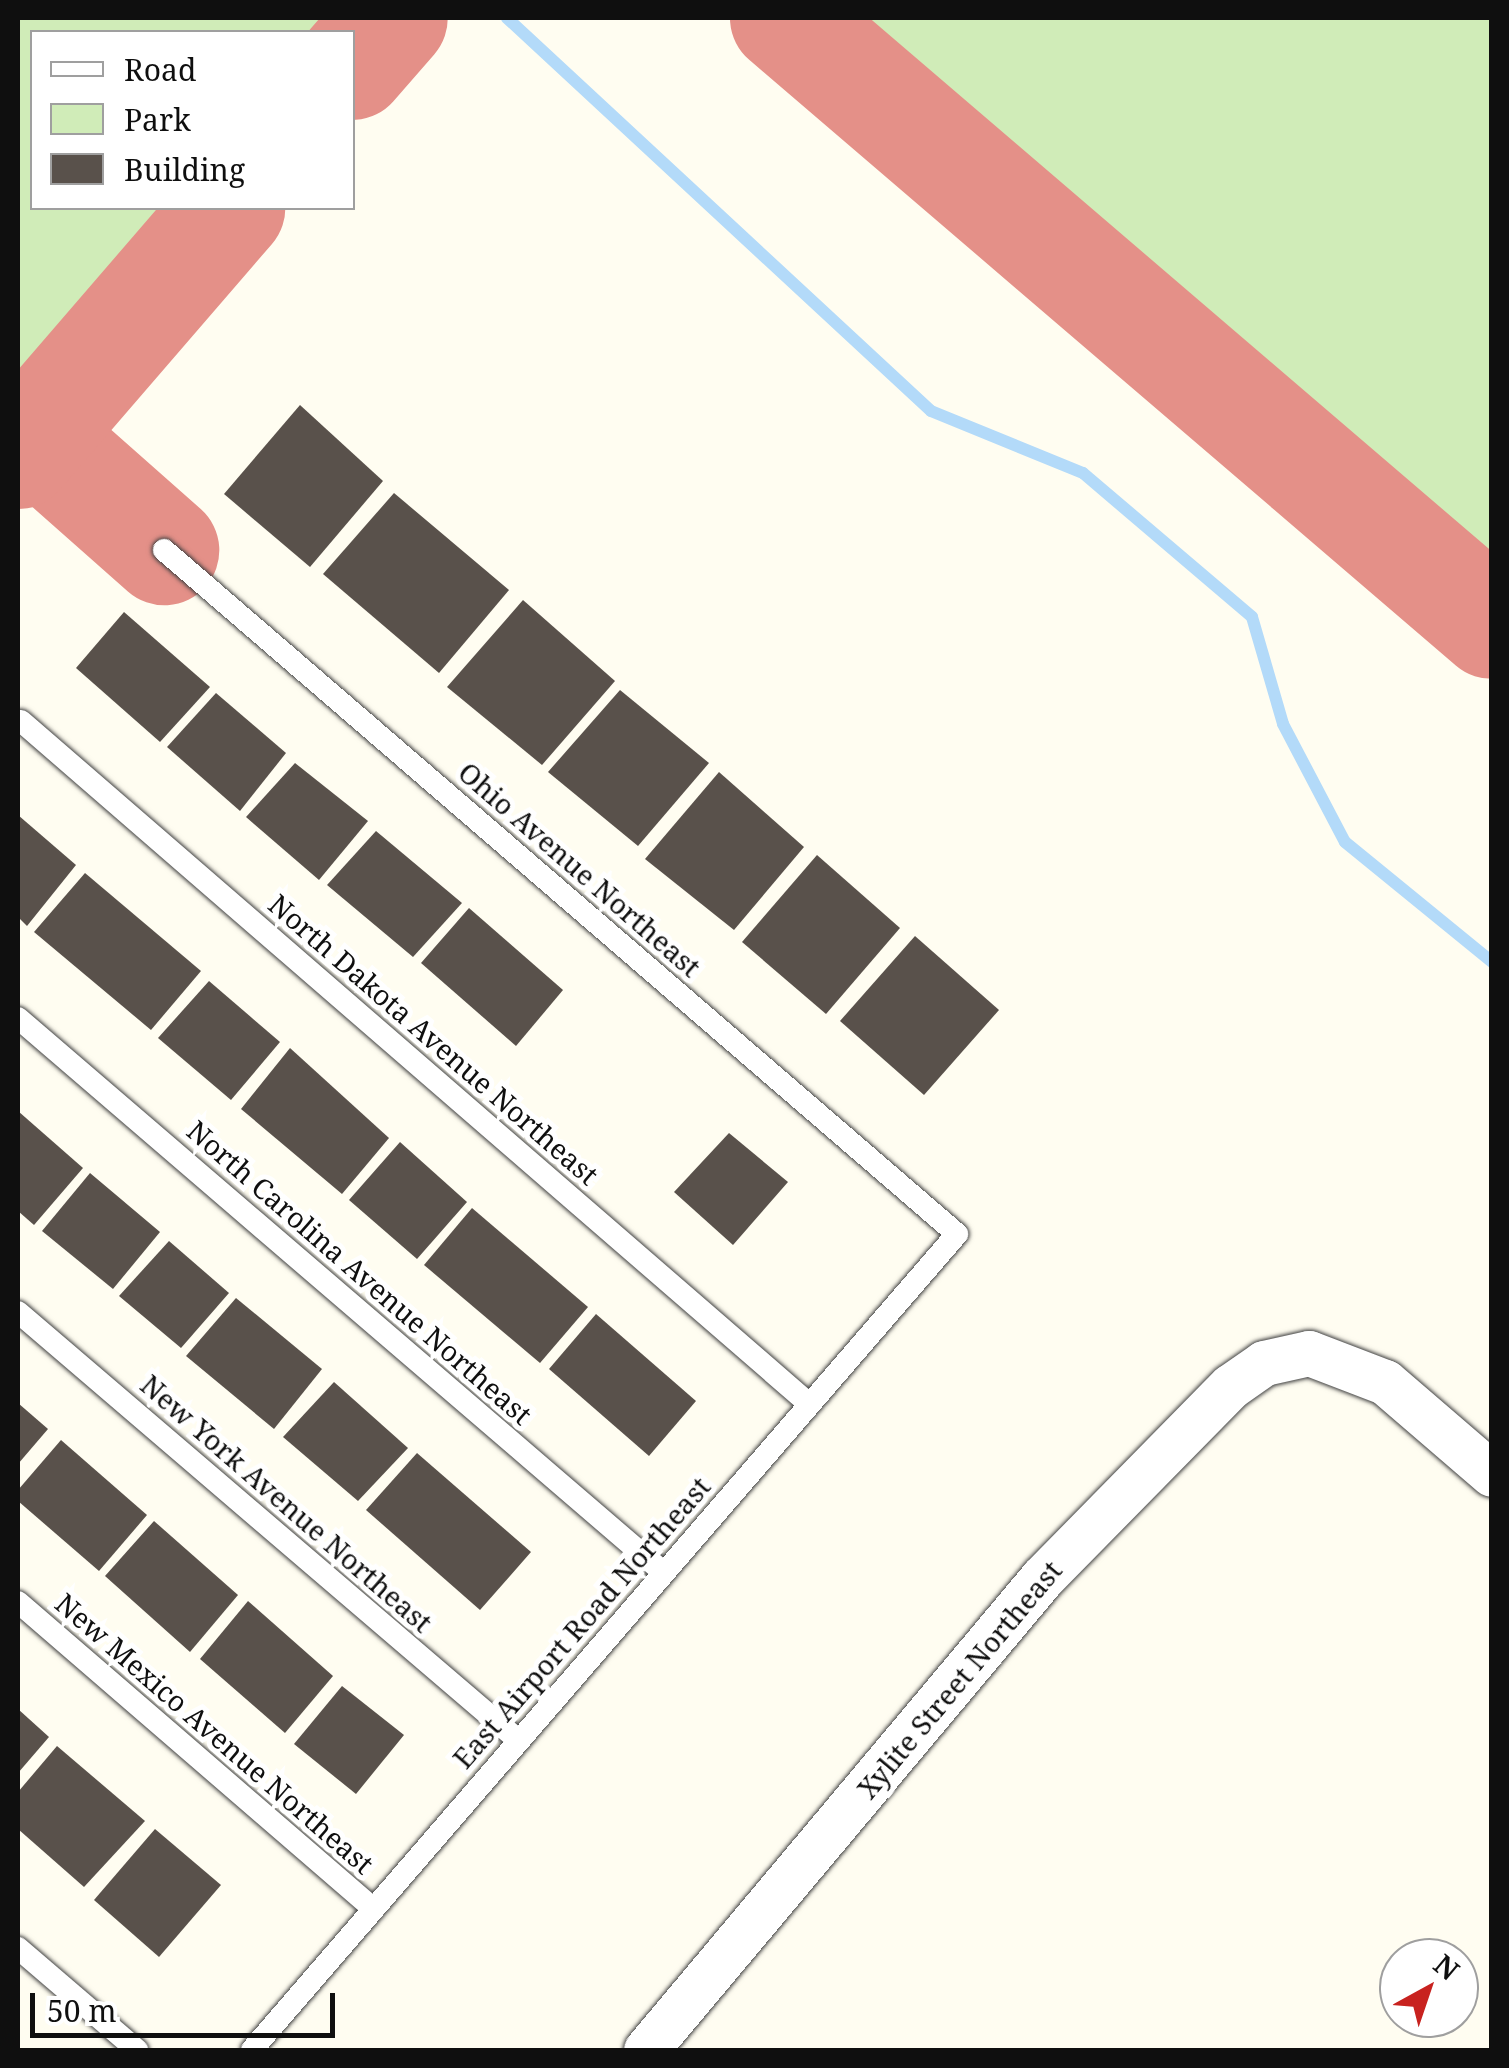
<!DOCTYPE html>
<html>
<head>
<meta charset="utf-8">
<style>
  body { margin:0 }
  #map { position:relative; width:1509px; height:2068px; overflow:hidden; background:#fffdf1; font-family:"Noto Serif",serif }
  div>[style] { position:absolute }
  .green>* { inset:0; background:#d0ecb8 }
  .stream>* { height:12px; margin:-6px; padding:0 6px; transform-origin:6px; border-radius:6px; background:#b3daf9 }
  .taxiway>* { height:110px; margin:-55px; padding:0 55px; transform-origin:55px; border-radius:55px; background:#e49088 }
  .building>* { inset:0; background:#59514b }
  .roads { filter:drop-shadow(0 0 2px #424242) drop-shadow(0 0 2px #424242) }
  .service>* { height:22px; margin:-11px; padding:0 11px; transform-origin:11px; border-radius:11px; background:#fff }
  .minor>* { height:45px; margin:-22.5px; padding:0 22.5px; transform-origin:22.5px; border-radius:22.5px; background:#fff }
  span { translate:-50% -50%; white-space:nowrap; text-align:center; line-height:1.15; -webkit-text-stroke:10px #fff; paint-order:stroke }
  .street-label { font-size:28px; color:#0f0f0f }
  .frame { position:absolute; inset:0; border:20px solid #0f0f0f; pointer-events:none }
  .legend { position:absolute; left:30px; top:30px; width:325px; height:180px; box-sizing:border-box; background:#fff; border:2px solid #9f9f9f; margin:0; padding:12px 18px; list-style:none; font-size:30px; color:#0f0f0f }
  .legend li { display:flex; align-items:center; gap:20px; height:50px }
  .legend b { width:50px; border:2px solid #9f9f9f }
  .north { position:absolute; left:1379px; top:1938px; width:100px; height:100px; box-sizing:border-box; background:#fff; border:2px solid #9f9f9f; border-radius:50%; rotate:40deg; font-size:28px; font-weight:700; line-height:40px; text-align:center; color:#0f0f0f }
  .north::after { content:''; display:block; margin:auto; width:35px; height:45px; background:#c8221f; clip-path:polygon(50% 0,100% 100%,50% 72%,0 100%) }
  .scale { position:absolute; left:30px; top:1993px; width:305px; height:45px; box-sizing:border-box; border:5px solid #0f0f0f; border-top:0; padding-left:12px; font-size:30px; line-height:35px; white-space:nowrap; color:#0f0f0f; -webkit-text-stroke:8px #fff; paint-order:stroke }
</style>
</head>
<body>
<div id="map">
  <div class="green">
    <div style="clip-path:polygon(18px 18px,341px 18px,328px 32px,32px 32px,32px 208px,178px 208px,18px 395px)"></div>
    <div style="clip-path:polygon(841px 18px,1491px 18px,1491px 576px)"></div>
  </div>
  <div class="stream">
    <div style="left:507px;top:18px;width:578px;rotate:42.83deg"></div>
    <div style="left:931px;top:411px;width:164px;rotate:22.2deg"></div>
    <div style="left:1083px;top:473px;width:222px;rotate:40.4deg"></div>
    <div style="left:1252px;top:617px;width:111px;rotate:73.8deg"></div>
    <div style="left:1283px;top:724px;width:133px;rotate:62.3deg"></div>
    <div style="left:1345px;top:842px;width:190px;rotate:39.2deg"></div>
  </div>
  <div class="taxiway">
    <div style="left:785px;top:18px;width:931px;rotate:40.6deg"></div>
    <div style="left:352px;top:65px;width:62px;rotate:-48.9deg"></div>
    <div style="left:34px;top:435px;width:174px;rotate:41.5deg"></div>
    <div style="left:18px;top:454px;width:325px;rotate:-49.2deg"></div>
  </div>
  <div class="building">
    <div style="clip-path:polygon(300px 405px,383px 481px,310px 567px,224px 494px)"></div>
    <div style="clip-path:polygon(394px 493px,509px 590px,439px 673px,323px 574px)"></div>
    <div style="clip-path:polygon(523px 600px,615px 681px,542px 765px,447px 687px)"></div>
    <div style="clip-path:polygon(124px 612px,210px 687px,160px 742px,76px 668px)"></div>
    <div style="clip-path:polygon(620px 690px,709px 763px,638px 846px,548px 772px)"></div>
    <div style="clip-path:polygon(216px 693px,286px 753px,240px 811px,167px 747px)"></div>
    <div style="clip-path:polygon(295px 763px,368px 821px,319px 880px,246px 817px)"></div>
    <div style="clip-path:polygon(719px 772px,804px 847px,734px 930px,645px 859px)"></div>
    <div style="clip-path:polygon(18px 815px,76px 865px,27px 926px,18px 917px)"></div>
    <div style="clip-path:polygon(376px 831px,462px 903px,413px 957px,327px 885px)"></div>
    <div style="clip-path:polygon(817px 855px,900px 928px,826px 1014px,742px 942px)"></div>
    <div style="clip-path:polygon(85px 873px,201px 971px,151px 1030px,34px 932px)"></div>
    <div style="clip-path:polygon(469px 908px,563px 990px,516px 1046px,421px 963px)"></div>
    <div style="clip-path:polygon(915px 936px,999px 1010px,924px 1095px,840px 1021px)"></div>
    <div style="clip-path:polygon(209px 981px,280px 1042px,231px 1100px,158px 1038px)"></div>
    <div style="clip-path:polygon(290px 1048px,389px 1138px,342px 1194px,241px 1109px)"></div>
    <div style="clip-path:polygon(18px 1111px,83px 1168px,34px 1225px,18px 1211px)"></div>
    <div style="clip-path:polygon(729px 1133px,788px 1182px,733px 1245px,674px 1192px)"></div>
    <div style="clip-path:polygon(400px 1142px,467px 1202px,417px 1259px,349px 1200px)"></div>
    <div style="clip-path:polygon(90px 1173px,160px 1232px,113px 1289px,42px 1231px)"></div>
    <div style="clip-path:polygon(472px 1208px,588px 1307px,540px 1363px,424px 1265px)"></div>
    <div style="clip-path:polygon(169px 1241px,229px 1293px,181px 1348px,119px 1296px)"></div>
    <div style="clip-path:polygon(236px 1298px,322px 1369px,274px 1429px,186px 1356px)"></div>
    <div style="clip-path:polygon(596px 1314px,696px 1401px,649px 1456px,549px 1369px)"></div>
    <div style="clip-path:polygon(334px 1382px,408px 1448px,358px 1501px,283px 1437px)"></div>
    <div style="clip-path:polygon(18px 1403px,48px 1429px,18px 1464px)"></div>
    <div style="clip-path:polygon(61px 1440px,147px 1515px,99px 1571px,18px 1501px,18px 1490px)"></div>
    <div style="clip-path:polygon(417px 1453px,531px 1552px,480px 1610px,366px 1510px)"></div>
    <div style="clip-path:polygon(154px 1521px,238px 1595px,190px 1652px,105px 1576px)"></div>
    <div style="clip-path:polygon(248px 1601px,333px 1676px,285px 1733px,200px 1659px)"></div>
    <div style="clip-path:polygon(342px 1686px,404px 1735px,356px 1794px,294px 1744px)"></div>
    <div style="clip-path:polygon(18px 1709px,49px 1737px,18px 1773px)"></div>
    <div style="clip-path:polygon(57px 1746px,145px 1821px,84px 1887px,18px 1829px,18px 1792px)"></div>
    <div style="clip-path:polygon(155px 1829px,221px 1885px,159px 1957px,94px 1900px)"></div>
  </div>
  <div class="roads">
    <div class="service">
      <div style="left:164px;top:550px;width:1047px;rotate:40.78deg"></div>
      <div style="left:957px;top:1234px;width:1078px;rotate:130.83deg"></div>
      <div style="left:21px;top:721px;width:1041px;rotate:40.91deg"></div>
      <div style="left:18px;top:1018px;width:850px;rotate:40.66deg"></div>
      <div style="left:18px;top:1312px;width:658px;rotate:40.56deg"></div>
      <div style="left:18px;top:1602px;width:470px;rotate:40.8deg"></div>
      <div style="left:18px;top:1948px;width:157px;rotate:40.6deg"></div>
    </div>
    <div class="minor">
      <div style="left:646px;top:2050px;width:616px;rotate:-50deg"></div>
      <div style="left:1042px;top:1578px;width:269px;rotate:-45.5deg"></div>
      <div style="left:1231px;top:1386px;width:40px;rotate:-34.9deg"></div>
      <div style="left:1264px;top:1363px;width:46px;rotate:-12.5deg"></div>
      <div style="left:1309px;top:1353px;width:81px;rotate:20.9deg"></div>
      <div style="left:1385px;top:1382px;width:141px;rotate:40.7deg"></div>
    </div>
  </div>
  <div class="street-label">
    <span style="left:580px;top:869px;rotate:41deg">Ohio Avenue Northeast</span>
    <span style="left:434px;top:1039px;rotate:41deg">North Dakota Avenue Northeast</span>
    <span style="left:360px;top:1272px;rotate:41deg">North Carolina Avenue Northeast</span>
    <span style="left:287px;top:1503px;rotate:41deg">New York Avenue Northeast</span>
    <span style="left:581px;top:1622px;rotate:-49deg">East Airport Road Northeast</span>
    <span style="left:959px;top:1679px;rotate:-50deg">Xylite Street Northeast</span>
    <span style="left:215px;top:1733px;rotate:41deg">New Mexico Avenue Northeast</span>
  </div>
  <div class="frame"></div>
  <ul class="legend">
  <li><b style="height:12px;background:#fff"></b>Road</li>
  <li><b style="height:28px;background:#d0ecb8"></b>Park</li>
  <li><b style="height:28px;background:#59514b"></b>Building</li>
  </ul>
  <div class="north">N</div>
  <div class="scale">50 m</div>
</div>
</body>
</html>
